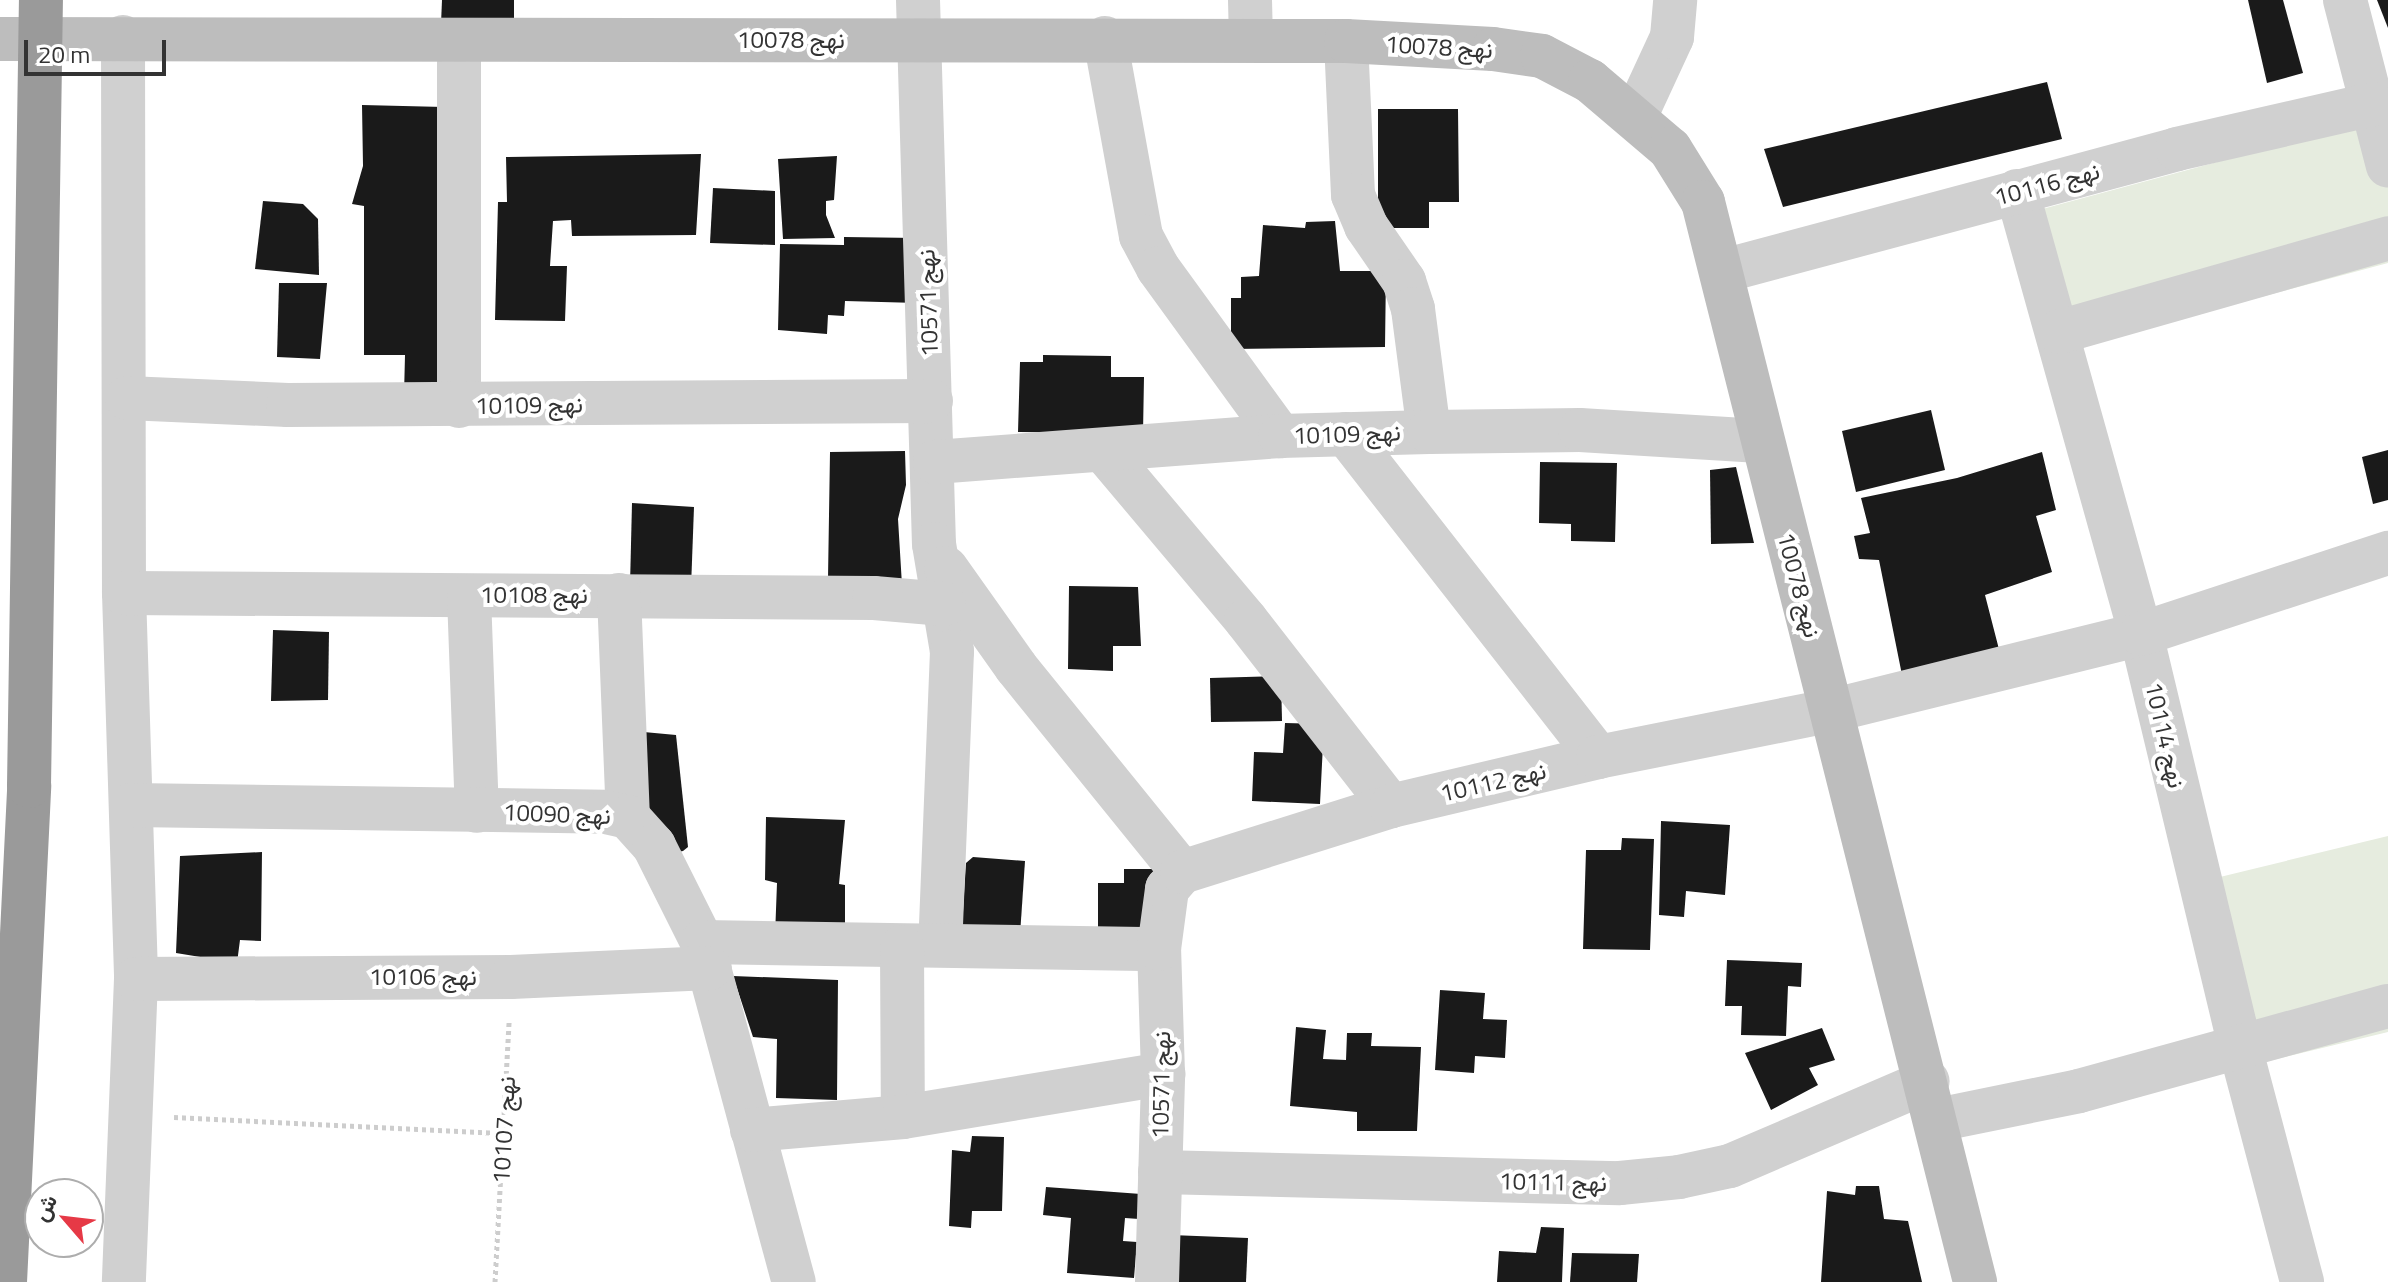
<!DOCTYPE html>
<html>
<head>
<meta charset="utf-8">
<style>
  body { margin:0 }
  #map { position:relative; width:2388px; height:1282px; overflow:hidden; background:#fff; font-family:"Titillium Web",Vazirmatn,sans-serif }
  div>[style] { position:absolute }
  .green>* { inset:0; background:#e6ecdf }
  .building>* { inset:0; background:#1a1a1a }
  .path>* { height:5px; margin-top:-2.5px; transform-origin:0; background:repeating-linear-gradient(90deg,#cdcdcd 0 4px,transparent 0 8px) }
  .street>* { height:44px; margin:-22px; padding:0 22px; transform-origin:22px; border-radius:22px; background:#d0d0d0 }
  .secondary>* { height:44px; margin:-22px; padding:0 22px; transform-origin:22px; border-radius:22px; background:#bdbdbd }
  .highway-bridge>* { height:44px; margin:-22px; padding:0 22px; transform-origin:22px; border-radius:22px; background:#9a9a9a }
  span { translate:-50% -50%; white-space:nowrap; text-align:center; line-height:1.15; -webkit-text-stroke:8px #fff; paint-order:stroke }
  .street-label { font-size:24px; color:#333 }
  .north { position:absolute; left:24px; top:1178px; width:80px; height:80px; box-sizing:border-box; background:#fff; border:2px solid #adadad; border-radius:50%; rotate:298deg; font-size:22px; font-weight:700; line-height:32px; text-align:center; color:#333 }
  .north::after { content:''; display:block; margin:auto; width:28px; height:36px; background:#e63946; clip-path:polygon(50% 0,100% 100%,50% 72%,0 100%) }
  .scale { position:absolute; left:24px; top:40px; width:142px; height:36px; box-sizing:border-box; border:4px solid #333; border-top:0; padding-left:10px; font-size:24px; line-height:28px; white-space:nowrap; color:#333; -webkit-text-stroke:6px #fff; paint-order:stroke }
</style>
</head>
<body>
<div id="map">
  <div class="green">
    <div style="clip-path:polygon(2388px 116px,2388px 263px,2052px 353px,2016px 216px)"></div>
    <div style="clip-path:polygon(2388px 836px,2388px 1032px,2231px 1070px,2187px 885px)"></div>
  </div>
  <div class="building">
    <div style="clip-path:polygon(442px 0,514px 0,514px 26px,441px 24px)"></div>
    <div style="clip-path:polygon(2248px 0,2283px 0,2303px 73px,2267px 83px)"></div>
    <div style="clip-path:polygon(2377px 0,2388px 0,2388px 28px)"></div>
    <div style="clip-path:polygon(2047px 82px,2062px 139px,1783px 207px,1764px 149px)"></div>
    <div style="clip-path:polygon(362px 105px,444px 107px,447px 397px,404px 395px,405px 355px,364px 355px,364px 206px,352px 204px,363px 166px)"></div>
    <div style="clip-path:polygon(1378px 109px,1458px 109px,1459px 202px,1429px 202px,1429px 228px,1378px 228px)"></div>
    <div style="clip-path:polygon(701px 154px,696px 235px,572px 236px,571px 220px,553px 221px,550px 266px,567px 266px,565px 321px,495px 320px,498px 202px,507px 202px,506px 157px)"></div>
    <div style="clip-path:polygon(837px 156px,834px 200px,826px 201px,826px 215px,835px 238px,783px 239px,778px 159px)"></div>
    <div style="clip-path:polygon(713px 188px,775px 191px,775px 245px,710px 243px)"></div>
    <div style="clip-path:polygon(263px 201px,303px 204px,318px 219px,319px 275px,255px 269px)"></div>
    <div style="clip-path:polygon(1335px 221px,1340px 271px,1386px 271px,1385px 347px,1231px 349px,1231px 298px,1241px 298px,1241px 277px,1259px 276px,1263px 225px,1305px 228px,1306px 222px)"></div>
    <div style="clip-path:polygon(844px 237px,917px 238px,918px 303px,845px 301px,844px 316px,828px 315px,827px 334px,778px 330px,780px 244px,844px 245px)"></div>
    <div style="clip-path:polygon(279px 283px,327px 283px,320px 359px,277px 357px)"></div>
    <div style="clip-path:polygon(1043px 355px,1111px 356px,1111px 377px,1144px 377px,1143px 433px,1018px 432px,1020px 362px,1043px 362px)"></div>
    <div style="clip-path:polygon(1931px 410px,1945px 470px,1856px 492px,1842px 431px)"></div>
    <div style="clip-path:polygon(2388px 450px,2388px 500px,2373px 504px,2362px 457px)"></div>
    <div style="clip-path:polygon(905px 451px,906px 485px,898px 519px,902px 585px,828px 578px,830px 452px)"></div>
    <div style="clip-path:polygon(2042px 452px,2056px 510px,2036px 516px,2052px 572px,1985px 595px,2002px 661px,1904px 685px,1879px 560px,1859px 559px,1854px 536px,1870px 533px,1861px 498px,1957px 478px)"></div>
    <div style="clip-path:polygon(1540px 462px,1617px 463px,1615px 542px,1571px 541px,1571px 524px,1539px 523px)"></div>
    <div style="clip-path:polygon(1736px 467px,1754px 543px,1711px 544px,1710px 470px)"></div>
    <div style="clip-path:polygon(632px 503px,694px 507px,691px 588px,630px 586px)"></div>
    <div style="clip-path:polygon(1069px 586px,1138px 587px,1141px 646px,1113px 646px,1113px 671px,1068px 669px)"></div>
    <div style="clip-path:polygon(273px 630px,329px 632px,328px 700px,271px 701px)"></div>
    <div style="clip-path:polygon(1281px 676px,1282px 721px,1211px 722px,1210px 678px)"></div>
    <div style="clip-path:polygon(1285px 723px,1324px 724px,1320px 804px,1252px 801px,1254px 752px,1283px 753px)"></div>
    <div style="clip-path:polygon(633px 731px,676px 735px,688px 847px,683px 851px,678px 852px,632px 801px)"></div>
    <div style="clip-path:polygon(766px 817px,845px 820px,839px 884px,845px 885px,845px 934px,775px 936px,777px 883px,765px 880px)"></div>
    <div style="clip-path:polygon(1661px 821px,1730px 825px,1725px 895px,1686px 891px,1684px 917px,1659px 915px)"></div>
    <div style="clip-path:polygon(1622px 838px,1654px 839px,1650px 950px,1583px 949px,1586px 850px,1621px 850px)"></div>
    <div style="clip-path:polygon(262px 852px,261px 941px,240px 940px,237px 963px,176px 953px,180px 856px)"></div>
    <div style="clip-path:polygon(973px 857px,1025px 861px,1020px 935px,962px 928px,966px 863px)"></div>
    <div style="clip-path:polygon(1124px 869px,1155px 869px,1155px 943px,1098px 942px,1098px 883px,1124px 883px)"></div>
    <div style="clip-path:polygon(1727px 960px,1802px 963px,1801px 987px,1788px 986px,1786px 1036px,1741px 1035px,1742px 1006px,1725px 1006px)"></div>
    <div style="clip-path:polygon(733px 976px,838px 980px,837px 1100px,776px 1098px,777px 1039px,753px 1037px)"></div>
    <div style="clip-path:polygon(1440px 990px,1485px 993px,1483px 1019px,1507px 1020px,1505px 1058px,1475px 1056px,1474px 1073px,1435px 1070px)"></div>
    <div style="clip-path:polygon(1296px 1027px,1326px 1030px,1323px 1059px,1346px 1060px,1347px 1033px,1372px 1033px,1371px 1046px,1421px 1047px,1417px 1131px,1357px 1131px,1357px 1112px,1290px 1106px)"></div>
    <div style="clip-path:polygon(1822px 1028px,1835px 1060px,1809px 1068px,1818px 1085px,1771px 1110px,1745px 1053px)"></div>
    <div style="clip-path:polygon(972px 1136px,1004px 1137px,1002px 1211px,972px 1211px,971px 1228px,949px 1226px,952px 1150px,970px 1152px)"></div>
    <div style="clip-path:polygon(1856px 1186px,1879px 1186px,1884px 1219px,1908px 1221px,1922px 1282px,1821px 1282px,1827px 1191px,1855px 1195px)"></div>
    <div style="clip-path:polygon(1046px 1187px,1141px 1194px,1139px 1219px,1125px 1218px,1123px 1241px,1137px 1242px,1134px 1278px,1067px 1273px,1071px 1218px,1043px 1215px)"></div>
    <div style="clip-path:polygon(1541px 1227px,1564px 1228px,1562px 1282px,1497px 1282px,1499px 1251px,1536px 1253px)"></div>
    <div style="clip-path:polygon(1171px 1235px,1248px 1238px,1246px 1282px,1169px 1282px)"></div>
    <div style="clip-path:polygon(1572px 1253px,1639px 1254px,1637px 1282px,1570px 1282px)"></div>
  </div>
  <div class="path">
    <div style="left:174px;top:1117px;width:331px;rotate:2.8deg"></div>
    <div style="left:495px;top:1282px;width:260px;rotate:-86.9deg"></div>
  </div>
  <div class="street">
    <div style="left:918px;top:0;width:544px;rotate:88.32deg"></div>
    <div style="left:934px;top:544px;width:109px;rotate:80.5deg"></div>
    <div style="left:952px;top:651px;width:293px;rotate:92.3deg"></div>
    <div style="left:1250px;top:0;width:40px;rotate:88.6deg"></div>
    <div style="left:2345px;top:0;width:171px;rotate:75.5deg"></div>
    <div style="left:123px;top:37px;width:556px;rotate:89.9deg"></div>
    <div style="left:124px;top:593px;width:386px;rotate:88.2deg"></div>
    <div style="left:136px;top:979px;width:303px;rotate:92.3deg"></div>
    <div style="left:1105px;top:38px;width:201px;rotate:79.7deg"></div>
    <div style="left:1141px;top:236px;width:36px;rotate:62deg"></div>
    <div style="left:1158px;top:268px;width:208px;rotate:54deg"></div>
    <div style="left:459px;top:41px;width:365px;rotate:90deg"></div>
    <div style="left:1346px;top:41px;width:154px;rotate:87.4deg"></div>
    <div style="left:1353px;top:195px;width:34px;rotate:67deg"></div>
    <div style="left:1366px;top:226px;width:67px;rotate:55.4deg"></div>
    <div style="left:1404px;top:281px;width:29px;rotate:72deg"></div>
    <div style="left:1413px;top:309px;width:124px;rotate:82.6deg"></div>
    <div style="left:1636px;top:115px;width:86px;rotate:-65.2deg"></div>
    <div style="left:1672px;top:37px;width:37px;rotate:-85deg"></div>
    <div style="left:2017px;top:191px;width:460px;rotate:74.4deg"></div>
    <div style="left:2141px;top:634px;width:425px;rotate:76.5deg"></div>
    <div style="left:2240px;top:1047px;width:243px;rotate:75.2deg"></div>
    <div style="left:1723px;top:271px;width:470px;rotate:-15deg"></div>
    <div style="left:2177px;top:149px;width:201px;rotate:-12.9deg"></div>
    <div style="left:2059px;top:332px;width:342px;rotate:-15.9deg"></div>
    <div style="left:127px;top:398px;width:161px;rotate:2.5deg"></div>
    <div style="left:288px;top:405px;width:643px;rotate:-0.36deg"></div>
    <div style="left:1346px;top:434px;width:410px;rotate:52deg"></div>
    <div style="left:1103px;top:450px;width:222px;rotate:49.9deg"></div>
    <div style="left:1246px;top:620px;width:236px;rotate:52.1deg"></div>
    <div style="left:935px;top:462px;width:346px;rotate:-4.3deg"></div>
    <div style="left:1280px;top:436px;width:149px;rotate:-1.5deg"></div>
    <div style="left:1429px;top:432px;width:151px;rotate:-0.8deg"></div>
    <div style="left:1580px;top:430px;width:180px;rotate:3.5deg"></div>
    <div style="left:946px;top:568px;width:121px;rotate:54.7deg"></div>
    <div style="left:1016px;top:667px;width:264px;rotate:51deg"></div>
    <div style="left:124px;top:593px;width:750px;rotate:0.38deg"></div>
    <div style="left:874px;top:598px;width:70px;rotate:4.9deg"></div>
    <div style="left:619px;top:595px;width:222px;rotate:87.7deg"></div>
    <div style="left:469px;top:596px;width:215px;rotate:87.9deg"></div>
    <div style="left:131px;top:805px;width:475px;rotate:0.8deg"></div>
    <div style="left:606px;top:812px;width:23px;rotate:13deg"></div>
    <div style="left:628px;top:817px;width:39px;rotate:48deg"></div>
    <div style="left:654px;top:846px;width:107px;rotate:63.4deg"></div>
    <div style="left:702px;top:942px;width:352px;rotate:74.9deg"></div>
    <div style="left:702px;top:942px;width:457px;rotate:0.9deg"></div>
    <div style="left:902px;top:947px;width:170px;rotate:89.7deg"></div>
    <div style="left:136px;top:979px;width:375px;rotate:-0.3deg"></div>
    <div style="left:511px;top:977px;width:199px;rotate:-2.6deg"></div>
    <div style="left:1937px;top:1120px;width:145px;rotate:-11.5deg"></div>
    <div style="left:2079px;top:1091px;width:320px;rotate:-15.4deg"></div>
    <div style="left:752px;top:1130px;width:152px;rotate:-4.9deg"></div>
    <div style="left:903px;top:1117px;width:264px;rotate:-9.4deg"></div>
    <div style="left:1160px;top:1172px;width:460px;rotate:1.4deg"></div>
    <div style="left:1620px;top:1183px;width:59px;rotate:-5.8deg"></div>
    <div style="left:1679px;top:1177px;width:52px;rotate:-12.2deg"></div>
    <div style="left:1730px;top:1166px;width:215px;rotate:-23.2deg"></div>
    <div style="left:1157px;top:1282px;width:208px;rotate:-88.3deg"></div>
    <div style="left:1163px;top:1074px;width:125px;rotate:-91.8deg"></div>
    <div style="left:1159px;top:949px;width:61px;rotate:-82.4deg"></div>
    <div style="left:1167px;top:889px;width:23px;rotate:-49deg"></div>
    <div style="left:1182px;top:872px;width:219px;rotate:-17.5deg"></div>
    <div style="left:1391px;top:806px;width:213px;rotate:-13.3deg"></div>
    <div style="left:1598px;top:757px;width:241px;rotate:-11.3deg"></div>
    <div style="left:1834px;top:710px;width:316px;rotate:-13.9deg"></div>
    <div style="left:2141px;top:634px;width:260px;rotate:-18.2deg"></div>
  </div>
  <div class="secondary">
    <div style="left:0;top:39px;width:1346px;rotate:0.09deg"></div>
    <div style="left:1346px;top:41px;width:147px;rotate:3.1deg"></div>
    <div style="left:1493px;top:49px;width:49px;rotate:8.1deg"></div>
    <div style="left:1542px;top:56px;width:54px;rotate:27.5deg"></div>
    <div style="left:1590px;top:81px;width:105px;rotate:40.4deg"></div>
    <div style="left:1670px;top:149px;width:62px;rotate:58.1deg"></div>
    <div style="left:1703px;top:202px;width:1114px;rotate:75.86deg"></div>
  </div>
  <div class="highway-bridge">
    <div style="left:5px;top:1282px;width:497px;rotate:-87.2deg"></div>
    <div style="left:29px;top:786px;width:786px;rotate:-89.13deg"></div>
  </div>
  <div class="street-label">
    <span style="left:791px;top:40px">نهج 10078</span>
    <span style="left:1439px;top:47px;rotate:3deg">نهج 10078</span>
    <span style="left:2047px;top:184px;rotate:-15deg">نهج 10116</span>
    <span style="left:928px;top:303px;rotate:-92deg">نهج 10571</span>
    <span style="left:529px;top:405px;rotate:-1deg">نهج 10109</span>
    <span style="left:1347px;top:434px;rotate:-2deg">نهج 10109</span>
    <span style="left:1799px;top:585px;rotate:75deg">نهج 10078</span>
    <span style="left:534px;top:595px">نهج 10108</span>
    <span style="left:2165px;top:735px;rotate:77deg">نهج 10114</span>
    <span style="left:1493px;top:782px;rotate:-13deg">نهج 10112</span>
    <span style="left:557px;top:814px;rotate:2deg">نهج 10090</span>
    <span style="left:423px;top:977px">نهج 10106</span>
    <span style="left:1161px;top:1085px;rotate:-89deg">نهج 10571</span>
    <span style="left:504px;top:1130px;rotate:-87deg">نهج 10107</span>
    <span style="left:1553px;top:1182px;rotate:1deg">نهج 10111</span>
  </div>
  <div class="north">ش</div>
  <div class="scale">20 m</div>
</div>
</body>
</html>
